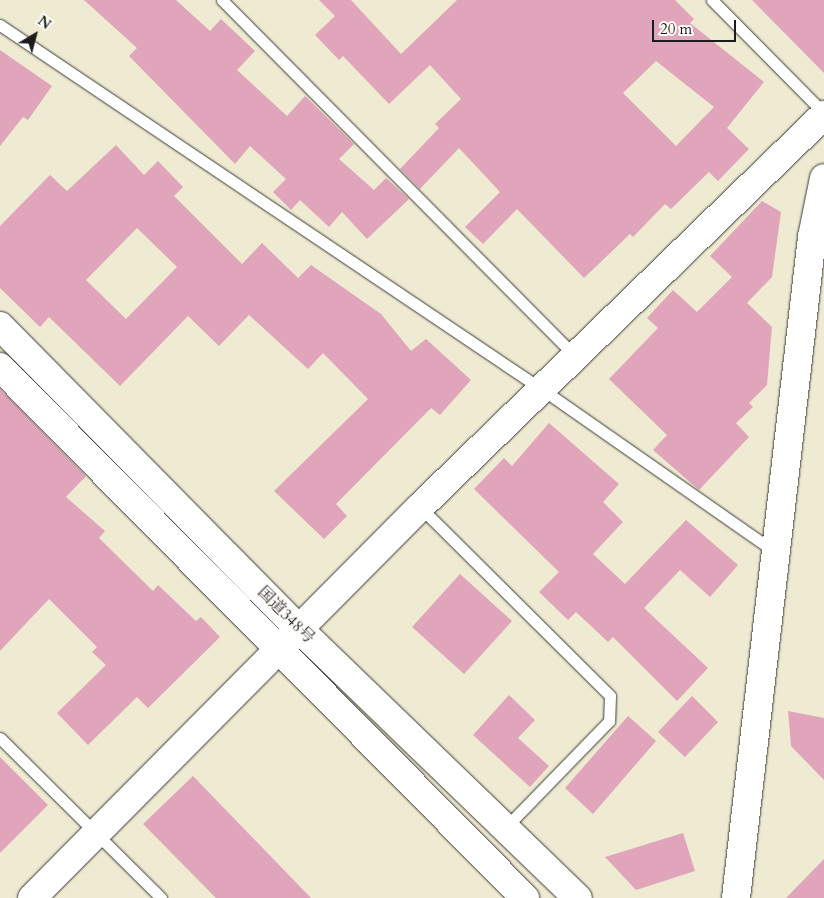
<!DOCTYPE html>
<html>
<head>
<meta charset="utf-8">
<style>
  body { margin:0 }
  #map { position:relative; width:824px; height:898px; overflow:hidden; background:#efead2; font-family:Cardo,"Noto Serif JP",serif }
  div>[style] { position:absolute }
  .building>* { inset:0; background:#e0a5bb }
  .roads { filter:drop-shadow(0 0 1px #3c3b37) drop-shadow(0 0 1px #3c3b37) }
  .lane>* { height:11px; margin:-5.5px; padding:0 5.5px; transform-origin:5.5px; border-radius:5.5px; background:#fff }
  .secondary>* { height:28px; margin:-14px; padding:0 14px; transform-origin:14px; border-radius:14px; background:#fff }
  .highway>* { height:28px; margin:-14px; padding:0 14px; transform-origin:14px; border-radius:14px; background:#fff }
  span { translate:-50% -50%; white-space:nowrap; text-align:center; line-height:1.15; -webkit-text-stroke:4px #fdfcf7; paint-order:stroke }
  .street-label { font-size:16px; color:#1c1c1c }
  .north { position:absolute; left:10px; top:10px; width:50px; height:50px; -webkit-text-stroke:4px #fdfcf7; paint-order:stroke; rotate:37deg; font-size:14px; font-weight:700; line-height:20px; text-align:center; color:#1c1c1c }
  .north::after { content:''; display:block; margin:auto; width:18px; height:22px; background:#1c1c1c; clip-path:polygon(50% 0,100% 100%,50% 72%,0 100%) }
  .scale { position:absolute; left:652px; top:20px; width:84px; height:22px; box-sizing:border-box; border:2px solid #1c1c1c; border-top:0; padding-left:6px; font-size:15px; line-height:18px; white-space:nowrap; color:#1c1c1c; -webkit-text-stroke:4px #fdfcf7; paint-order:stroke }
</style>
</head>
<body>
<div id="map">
  <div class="building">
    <div style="clip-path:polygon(84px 0,176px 0,210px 31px,221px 19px,255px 51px,237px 70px,287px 116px,305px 96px,354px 144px,339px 159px,374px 190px,386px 178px,409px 199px,367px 239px,342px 212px,329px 227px,300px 200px,291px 210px,273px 192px,286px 179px,250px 146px,235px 164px,129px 56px,137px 48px)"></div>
    <div style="clip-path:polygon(evenodd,319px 0,351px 0,401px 54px,457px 0,675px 0,694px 19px,690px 23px,764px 82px,727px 128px,749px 149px,718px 181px,709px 172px,671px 209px,665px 204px,633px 237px,630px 234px,584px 278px,517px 209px,483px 244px,465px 227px,500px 192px,459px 148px,420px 189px,400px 169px,439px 128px,435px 124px,461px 99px,430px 65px,389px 104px,343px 56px,339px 60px,315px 35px,335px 16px,319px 0,656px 61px,714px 107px,676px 146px,623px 93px,656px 61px)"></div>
    <div style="clip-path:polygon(752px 0,824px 0,824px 73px)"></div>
    <div style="clip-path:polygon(0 50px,52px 86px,28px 120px,23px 117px,0 146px)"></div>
    <div style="clip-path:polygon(evenodd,116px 145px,144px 175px,158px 161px,183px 187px,174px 196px,242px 264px,262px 243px,298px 278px,311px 265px,381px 314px,411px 351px,426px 339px,471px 380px,440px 415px,431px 408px,336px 504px,347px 516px,324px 539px,274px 491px,368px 399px,323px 353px,308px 369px,249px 315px,219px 346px,188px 316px,120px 386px,49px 317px,40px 327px,0 288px,0 226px,50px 175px,67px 191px,116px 145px,137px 228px,177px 267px,126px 319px,86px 280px,137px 228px)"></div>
    <div style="clip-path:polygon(762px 201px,781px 212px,772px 277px,747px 303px,772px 327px,767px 385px,749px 403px,753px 407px,736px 423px,749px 437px,699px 490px,653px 450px,667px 435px,609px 379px,658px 328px,647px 318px,673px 290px,697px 312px,732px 277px,710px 256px)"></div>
    <div style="clip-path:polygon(0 389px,86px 476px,66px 497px,105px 531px,99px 538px,153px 591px,158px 585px,196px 621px,201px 617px,220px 637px,148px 708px,137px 697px,88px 745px,57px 713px,106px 665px,92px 652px,97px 647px,49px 599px,0 651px)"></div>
    <div style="clip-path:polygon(549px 423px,619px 484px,603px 502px,623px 522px,593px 554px,625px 584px,686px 520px,738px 565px,710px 597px,680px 570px,644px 608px,708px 668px,677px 701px,613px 637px,608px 642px,576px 612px,568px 620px,539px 592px,559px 572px,474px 489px,504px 458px,512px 466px)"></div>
    <div style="clip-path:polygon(460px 574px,512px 621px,464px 674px,412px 627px)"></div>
    <div style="clip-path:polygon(509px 695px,535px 720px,518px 738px,549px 766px,530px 787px,473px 735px)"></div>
    <div style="clip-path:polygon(692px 696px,718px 722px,685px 757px,658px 732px)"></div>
    <div style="clip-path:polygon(788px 711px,824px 718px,824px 780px,791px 746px)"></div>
    <div style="clip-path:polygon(628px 716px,656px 741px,593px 814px,565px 788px)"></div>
    <div style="clip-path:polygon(0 757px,48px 805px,0 853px)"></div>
    <div style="clip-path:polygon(193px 776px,311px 898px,216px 898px,143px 824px)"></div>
    <div style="clip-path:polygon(683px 833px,695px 871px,636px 890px,605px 857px)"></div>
    <div style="clip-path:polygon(824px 859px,824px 898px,786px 898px)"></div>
  </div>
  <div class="roads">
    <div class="lane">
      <div style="left:222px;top:0;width:503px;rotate:45.24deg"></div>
      <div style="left:712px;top:0;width:159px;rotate:45.3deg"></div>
      <div style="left:0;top:25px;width:654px;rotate:33.91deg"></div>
      <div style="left:543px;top:390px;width:282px;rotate:34.9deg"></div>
      <div style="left:420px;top:507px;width:268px;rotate:44.8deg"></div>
      <div style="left:610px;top:696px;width:25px;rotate:92deg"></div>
      <div style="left:609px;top:721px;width:149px;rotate:134.2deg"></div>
      <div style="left:0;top:738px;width:227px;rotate:44.8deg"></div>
    </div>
    <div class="secondary">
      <div style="left:32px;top:898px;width:551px;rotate:-45.22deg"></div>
      <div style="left:420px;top:507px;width:563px;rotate:-44.14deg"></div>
      <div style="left:736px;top:898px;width:665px;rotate:-83.44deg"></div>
      <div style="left:812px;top:237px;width:60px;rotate:-78.5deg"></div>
    </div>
    <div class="highway">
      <div style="left:0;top:326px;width:424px;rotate:45.4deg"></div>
      <div style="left:298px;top:628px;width:389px;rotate:44deg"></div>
      <div style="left:0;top:367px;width:747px;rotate:45.33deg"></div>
    </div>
  </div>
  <div class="street-label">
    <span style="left:286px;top:615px;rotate:45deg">国道348号</span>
  </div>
  <div class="north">N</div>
  <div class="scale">20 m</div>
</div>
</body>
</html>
